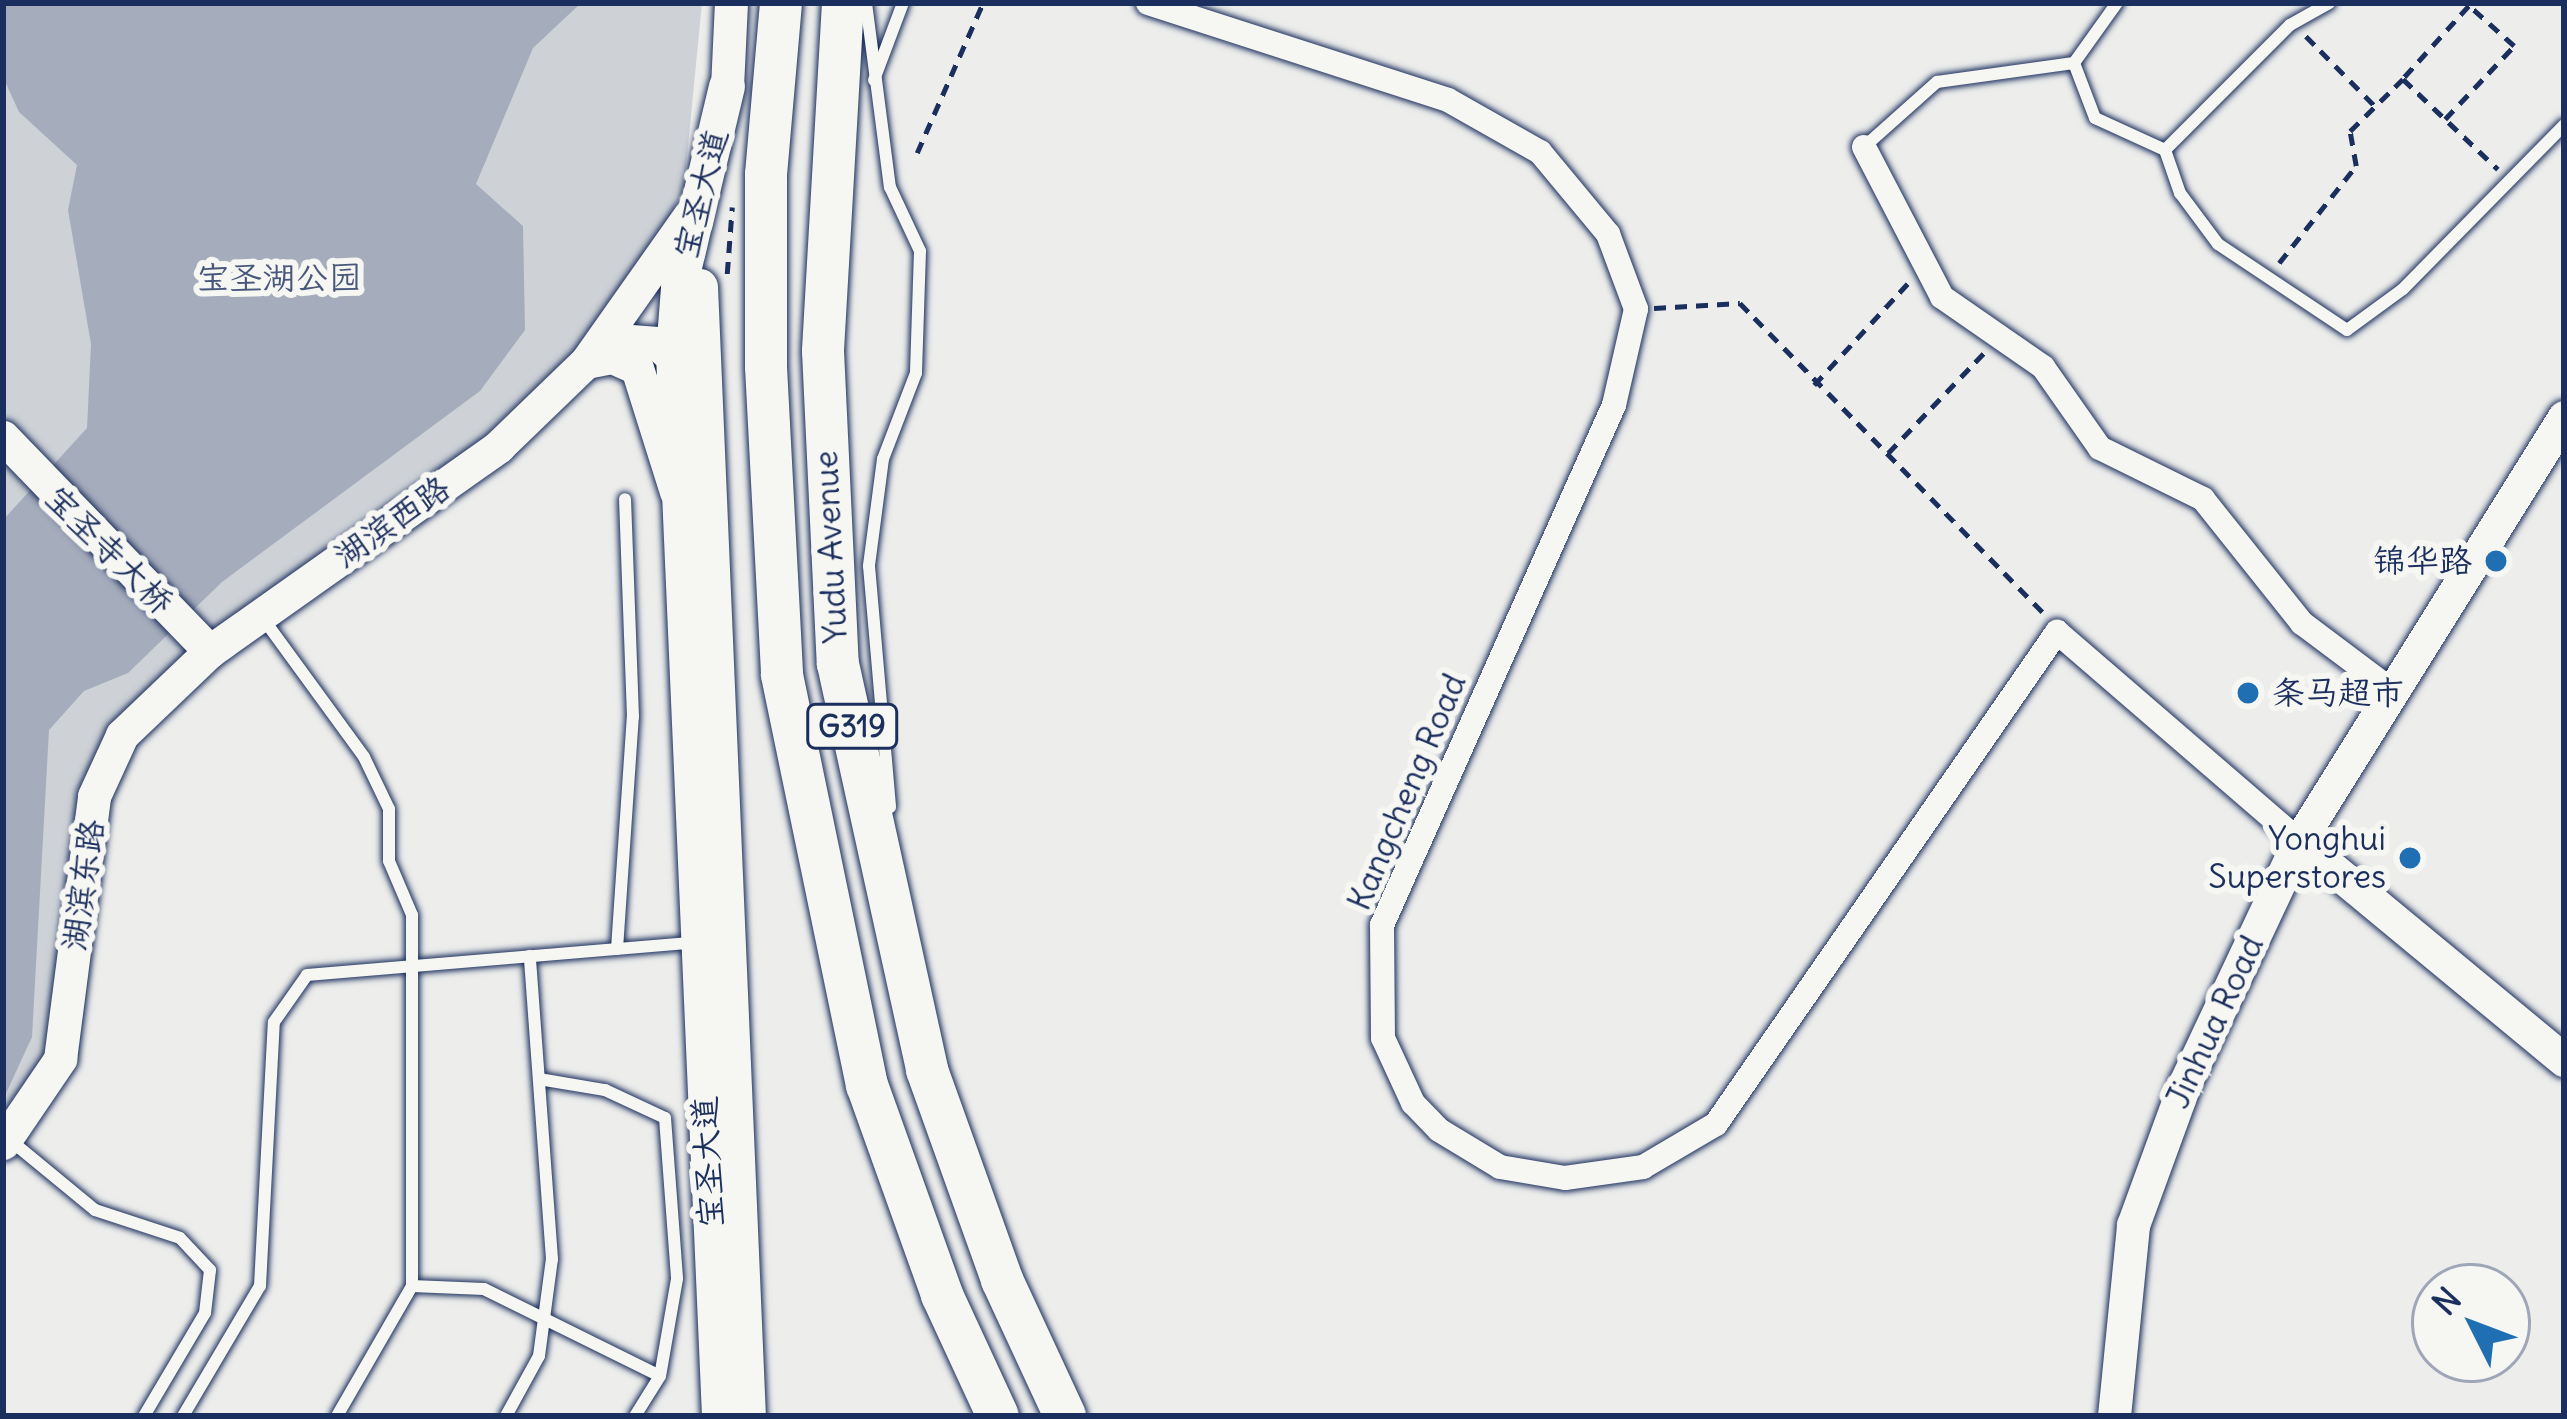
<!DOCTYPE html>
<html>
<head>
<meta charset="utf-8">
<style>
  body { margin:0 }
  #map { position:relative; width:2567px; height:1419px; overflow:hidden; background:#edeeec; font-family:Delius,"LXGW WenKai TC",sans-serif }
  div>[style] { position:absolute }
  .green>* { inset:0; background:#ced2d7 }
  .water>* { inset:0; background:#a5acbc }
  .path>* { height:4.5px; margin-top:-2.25px; transform-origin:0; background:repeating-linear-gradient(90deg,#1b2f5e 0 12px,transparent 0 21px) }
  .roads { filter:drop-shadow(0 0 3px #1b2f5e) drop-shadow(0 0 3px #1b2f5e) }
  .service>* { height:12px; margin:-6px; padding:0 6px; transform-origin:6px; border-radius:6px; background:#f6f6f2 }
  .minor>* { height:24px; margin:-12px; padding:0 12px; transform-origin:12px; border-radius:12px; background:#f6f6f2 }
  .tertiary>* { height:33px; margin:-16.5px; padding:0 16.5px; transform-origin:16.5px; border-radius:16.5px; background:#f6f6f2 }
  .secondary>* { height:36px; margin:-18px; padding:0 18px; transform-origin:18px; border-radius:18px; background:#f6f6f2 }
  .trunk>* { height:42px; margin:-21px; padding:0 21px; transform-origin:21px; border-radius:21px; background:#f6f6f2 }
  .dots>* { width:33px; height:33px; translate:-50% -50%; box-sizing:border-box; border:6px solid #f6f6f2; border-radius:50% }
  span { translate:-50% -50%; white-space:nowrap; text-align:center; line-height:1.15; -webkit-text-stroke:12px #f6f6f2; paint-order:stroke }
  .shield-label span { padding:3px 9px; background:#f6f6f2; border:3px solid; border-radius:9px; -webkit-text-stroke-width:0 }
  .shield-label { font-size:30px; color:#1b2f5e; font-weight:700 }
  .street-label { font-size:33px; color:#1b2f5e }
  .park-label { font-size:33px; color:#48587c }
  .poi-label { font-size:33px; color:#1b2f5e }
  .right { translate:-100% -50%; text-align:right }
  .left { translate:0 -50%; text-align:left }
  .frame { position:absolute; inset:0; border:6px solid #1b2f5e; pointer-events:none }
  .north { position:absolute; left:2411px; top:1263px; width:120px; height:120px; box-sizing:border-box; background:#f6f6f2; border:3px solid #9ea6b7; border-radius:50%; rotate:312deg; font-size:33px; font-weight:700; line-height:48px; text-align:center; color:#1b2f5e }
  .north::after { content:''; display:block; margin:auto; width:42px; height:54px; background:#1f6fb2; clip-path:polygon(50% 0,100% 100%,50% 72%,0 100%) }
</style>
</head>
<body>
<div id="map">
  <div class="green">
    <div style="clip-path:polygon(3px 3px,702px 3px,684px 187px,647px 264px,535px 405px,546px 425px,218px 663px,135px 742px,110px 798px,79px 1056px,3px 1163px)"></div>
  </div>
  <div class="water">
    <div style="clip-path:polygon(3px 3px,581px 3px,533px 48px,476px 184px,523px 226px,525px 330px,480px 391px,222px 582px,128px 673px,84px 691px,49px 730px,32px 1037px,3px 1100px,3px 520px,87px 428px,91px 344px,68px 210px,77px 165px,19px 112px,3px 77px)"></div>
  </div>
  <div class="path">
    <div style="left:2306px;top:36px;width:98px;rotate:45.4deg"></div>
    <div style="left:2445px;top:119px;width:100px;rotate:-46.6deg"></div>
    <div style="left:2514px;top:46px;width:60px;rotate:-138.4deg"></div>
    <div style="left:2469px;top:6px;width:98px;rotate:132.1deg"></div>
    <div style="left:2403px;top:79px;width:131px;rotate:43.5deg"></div>
    <div style="left:917px;top:153px;width:164px;rotate:-66.3deg"></div>
    <div style="left:2279px;top:263px;width:124px;rotate:-51.6deg"></div>
    <div style="left:2356px;top:166px;width:36px;rotate:-100deg"></div>
    <div style="left:2350px;top:131px;width:74px;rotate:-44.5deg"></div>
    <div style="left:727px;top:274px;width:67px;rotate:-85.7deg"></div>
    <div style="left:1654px;top:308px;width:86px;rotate:-3.3deg"></div>
    <div style="left:1740px;top:303px;width:433px;rotate:45.6deg"></div>
    <div style="left:1814px;top:385px;width:139px;rotate:-47.3deg"></div>
    <div style="left:1888px;top:453px;width:139px;rotate:-46.2deg"></div>
  </div>
  <div class="roads">
    <div class="service">
      <div style="left:866px;top:3px;width:186px;rotate:82.6deg"></div>
      <div style="left:890px;top:187px;width:71px;rotate:64.9deg"></div>
      <div style="left:920px;top:251px;width:122px;rotate:91.9deg"></div>
      <div style="left:916px;top:373px;width:92px;rotate:111deg"></div>
      <div style="left:883px;top:459px;width:108px;rotate:97.5deg"></div>
      <div style="left:869px;top:566px;width:242px;rotate:85deg"></div>
      <div style="left:2074px;top:63px;width:59px;rotate:69.1deg"></div>
      <div style="left:2095px;top:118px;width:77px;rotate:24.6deg"></div>
      <div style="left:2165px;top:150px;width:177px;rotate:-45deg"></div>
      <div style="left:2290px;top:25px;width:45px;rotate:-29.4deg"></div>
      <div style="left:874px;top:80px;width:82px;rotate:-69.4deg"></div>
      <div style="left:1864px;top:147px;width:98px;rotate:-41.7deg"></div>
      <div style="left:1937px;top:82px;width:138px;rotate:-7.9deg"></div>
      <div style="left:2074px;top:63px;width:74px;rotate:-54.4deg"></div>
      <div style="left:2165px;top:150px;width:46px;rotate:70.8deg"></div>
      <div style="left:2180px;top:193px;width:64px;rotate:53.3deg"></div>
      <div style="left:2218px;top:244px;width:155px;rotate:33.7deg"></div>
      <div style="left:2347px;top:330px;width:69px;rotate:-36.2deg"></div>
      <div style="left:2403px;top:289px;width:230px;rotate:-45.5deg"></div>
      <div style="left:262px;top:617px;width:173px;rotate:53.9deg"></div>
      <div style="left:364px;top:757px;width:58px;rotate:64.3deg"></div>
      <div style="left:389px;top:809px;width:52px;rotate:90deg"></div>
      <div style="left:389px;top:861px;width:59px;rotate:66.9deg"></div>
      <div style="left:412px;top:915px;width:371px;rotate:90deg"></div>
      <div style="left:412px;top:1286px;width:150px;rotate:120deg"></div>
      <div style="left:617px;top:949px;width:233px;rotate:-86.1deg"></div>
      <div style="left:633px;top:717px;width:218px;rotate:-92.1deg"></div>
      <div style="left:539px;top:1079px;width:67px;rotate:9.5deg"></div>
      <div style="left:605px;top:1090px;width:66px;rotate:25deg"></div>
      <div style="left:665px;top:1118px;width:161px;rotate:85.7deg"></div>
      <div style="left:677px;top:1279px;width:98px;rotate:99.9deg"></div>
      <div style="left:660px;top:1376px;width:47px;rotate:122deg"></div>
      <div style="left:10px;top:1140px;width:110px;rotate:39.5deg"></div>
      <div style="left:95px;top:1210px;width:89px;rotate:18.2deg"></div>
      <div style="left:180px;top:1238px;width:44px;rotate:46.8deg"></div>
      <div style="left:210px;top:1270px;width:43px;rotate:96.6deg"></div>
      <div style="left:205px;top:1313px;width:120px;rotate:120.6deg"></div>
      <div style="left:412px;top:1286px;width:72px;rotate:2.4deg"></div>
      <div style="left:484px;top:1289px;width:196px;rotate:26.3deg"></div>
      <div style="left:183px;top:1416px;width:151px;rotate:-59.4deg"></div>
      <div style="left:260px;top:1286px;width:264px;rotate:-87deg"></div>
      <div style="left:274px;top:1022px;width:57px;rotate:-54.9deg"></div>
      <div style="left:307px;top:975px;width:390px;rotate:-4.8deg"></div>
      <div style="left:506px;top:1416px;width:68px;rotate:-61.2deg"></div>
      <div style="left:539px;top:1356px;width:98px;rotate:-82.4deg"></div>
      <div style="left:552px;top:1259px;width:304px;rotate:-94.2deg"></div>
    </div>
    <div class="minor">
      <div style="left:1148px;top:3px;width:315px;rotate:17.9deg"></div>
      <div style="left:1448px;top:100px;width:106px;rotate:29.5deg"></div>
      <div style="left:1540px;top:152px;width:107px;rotate:50.3deg"></div>
      <div style="left:1608px;top:234px;width:80px;rotate:69.5deg"></div>
      <div style="left:1636px;top:309px;width:98px;rotate:102.9deg"></div>
      <div style="left:1614px;top:405px;width:569px;rotate:114.04deg"></div>
      <div style="left:1382px;top:925px;width:113px;rotate:89.5deg"></div>
      <div style="left:1383px;top:1038px;width:72px;rotate:65.2deg"></div>
      <div style="left:1413px;top:1103px;width:37px;rotate:46deg"></div>
      <div style="left:1439px;top:1130px;width:71px;rotate:31.2deg"></div>
      <div style="left:1500px;top:1167px;width:66px;rotate:9.6deg"></div>
      <div style="left:1565px;top:1178px;width:79px;rotate:-8deg"></div>
      <div style="left:1643px;top:1167px;width:85px;rotate:-30.5deg"></div>
      <div style="left:1716px;top:1124px;width:599px;rotate:-55.27deg"></div>
      <div style="left:2057px;top:632px;width:320px;rotate:40.8deg"></div>
      <div style="left:1864px;top:147px;width:169px;rotate:62.5deg"></div>
      <div style="left:1942px;top:297px;width:123px;rotate:34.7deg"></div>
      <div style="left:2043px;top:367px;width:99px;rotate:54.9deg"></div>
      <div style="left:2100px;top:448px;width:115px;rotate:26.3deg"></div>
      <div style="left:2203px;top:499px;width:159px;rotate:51.4deg"></div>
      <div style="left:2302px;top:623px;width:110px;rotate:36.9deg"></div>
    </div>
    <div class="tertiary">
      <div style="left:727px;top:87px;width:84px;rotate:-87.3deg"></div>
      <div style="left:605px;top:339px;width:52px;rotate:4.4deg"></div>
      <div style="left:657px;top:343px;width:44px;rotate:43.2deg"></div>
      <div style="left:586px;top:362px;width:26px;rotate:-11deg"></div>
      <div style="left:612px;top:357px;width:27px;rotate:24deg"></div>
      <div style="left:637px;top:368px;width:130px;rotate:72.5deg"></div>
      <div style="left:3px;top:437px;width:298px;rotate:46deg"></div>
      <div style="left:210px;top:651px;width:354px;rotate:-35.3deg"></div>
      <div style="left:499px;top:446px;width:121px;rotate:-44deg"></div>
      <div style="left:586px;top:362px;width:179px;rotate:-54.8deg"></div>
      <div style="left:2299px;top:841px;width:344px;rotate:39.6deg"></div>
      <div style="left:3px;top:1143px;width:102px;rotate:-55.8deg"></div>
      <div style="left:60px;top:1059px;width:265px;rotate:-82.6deg"></div>
      <div style="left:94px;top:796px;width:67px;rotate:-65.3deg"></div>
      <div style="left:122px;top:735px;width:122px;rotate:-43.7deg"></div>
      <div style="left:2114px;top:1416px;width:192px;rotate:-84.3deg"></div>
      <div style="left:2133px;top:1225px;width:151px;rotate:-69.9deg"></div>
      <div style="left:2185px;top:1083px;width:268px;rotate:-64.8deg"></div>
      <div style="left:2299px;top:841px;width:500px;rotate:-57.99deg"></div>
    </div>
    <div class="secondary">
      <div style="left:700px;top:287px;width:1130px;rotate:87.57deg"></div>
      <div style="left:720px;top:1416px;width:1065px;rotate:-92.48deg"></div>
      <div style="left:674px;top:352px;width:64px;rotate:-85.5deg"></div>
      <div style="left:679px;top:288px;width:207px;rotate:-76.6deg"></div>
    </div>
    <div class="trunk">
      <div style="left:781px;top:3px;width:172px;rotate:95deg"></div>
      <div style="left:766px;top:174px;width:193px;rotate:90deg"></div>
      <div style="left:766px;top:367px;width:308px;rotate:87deg"></div>
      <div style="left:782px;top:675px;width:419px;rotate:78.3deg"></div>
      <div style="left:867px;top:1085px;width:223px;rotate:70.3deg"></div>
      <div style="left:942px;top:1295px;width:133px;rotate:65.2deg"></div>
      <div style="left:843px;top:3px;width:349px;rotate:93.3deg"></div>
      <div style="left:823px;top:351px;width:313px;rotate:87.3deg"></div>
      <div style="left:838px;top:664px;width:416px;rotate:77.6deg"></div>
      <div style="left:927px;top:1070px;width:223px;rotate:70.3deg"></div>
      <div style="left:1002px;top:1280px;width:150px;rotate:65.1deg"></div>
    </div>
  </div>
  <div class="dots">
    <div style="left:2496px;top:561px;background:#1f6fb2"></div>
    <div style="left:2248px;top:693px;background:#1f6fb2"></div>
    <div style="left:2410px;top:858px;background:#1f6fb2"></div>
  </div>
  <div class="shield-label">
    <span style="left:852px;top:726px">G319</span>
  </div>
  <div class="street-label">
    <span style="left:701px;top:194px;rotate:-76deg">宝圣大道</span>
    <span style="left:392px;top:522px;rotate:-35deg">湖滨西路</span>
    <span style="left:831px;top:547px;rotate:-93deg">Yudu Avenue</span>
    <span style="left:109px;top:550px;rotate:45deg">宝圣寺大桥</span>
    <span style="left:1407px;top:792px;rotate:-67deg">Kangcheng Road</span>
    <span style="left:83px;top:885px;rotate:-82deg">湖滨东路</span>
    <span style="left:2215px;top:1022px;rotate:-65deg">Jinhua Road</span>
    <span style="left:708px;top:1162px;rotate:-93deg">宝圣大道</span>
  </div>
  <div class="park-label">
    <span style="left:279px;top:278px">宝圣湖公园</span>
  </div>
  <div class="poi-label">
    <span class="right" style="left:2472px;top:561px">锦华路</span>
    <span class="left" style="left:2272px;top:693px">条马超市</span>
    <span class="right" style="left:2386px;top:858px">Yonghui<br>Superstores</span>
  </div>
  <div class="frame"></div>
  <div class="north">N</div>
</div>
</body>
</html>
